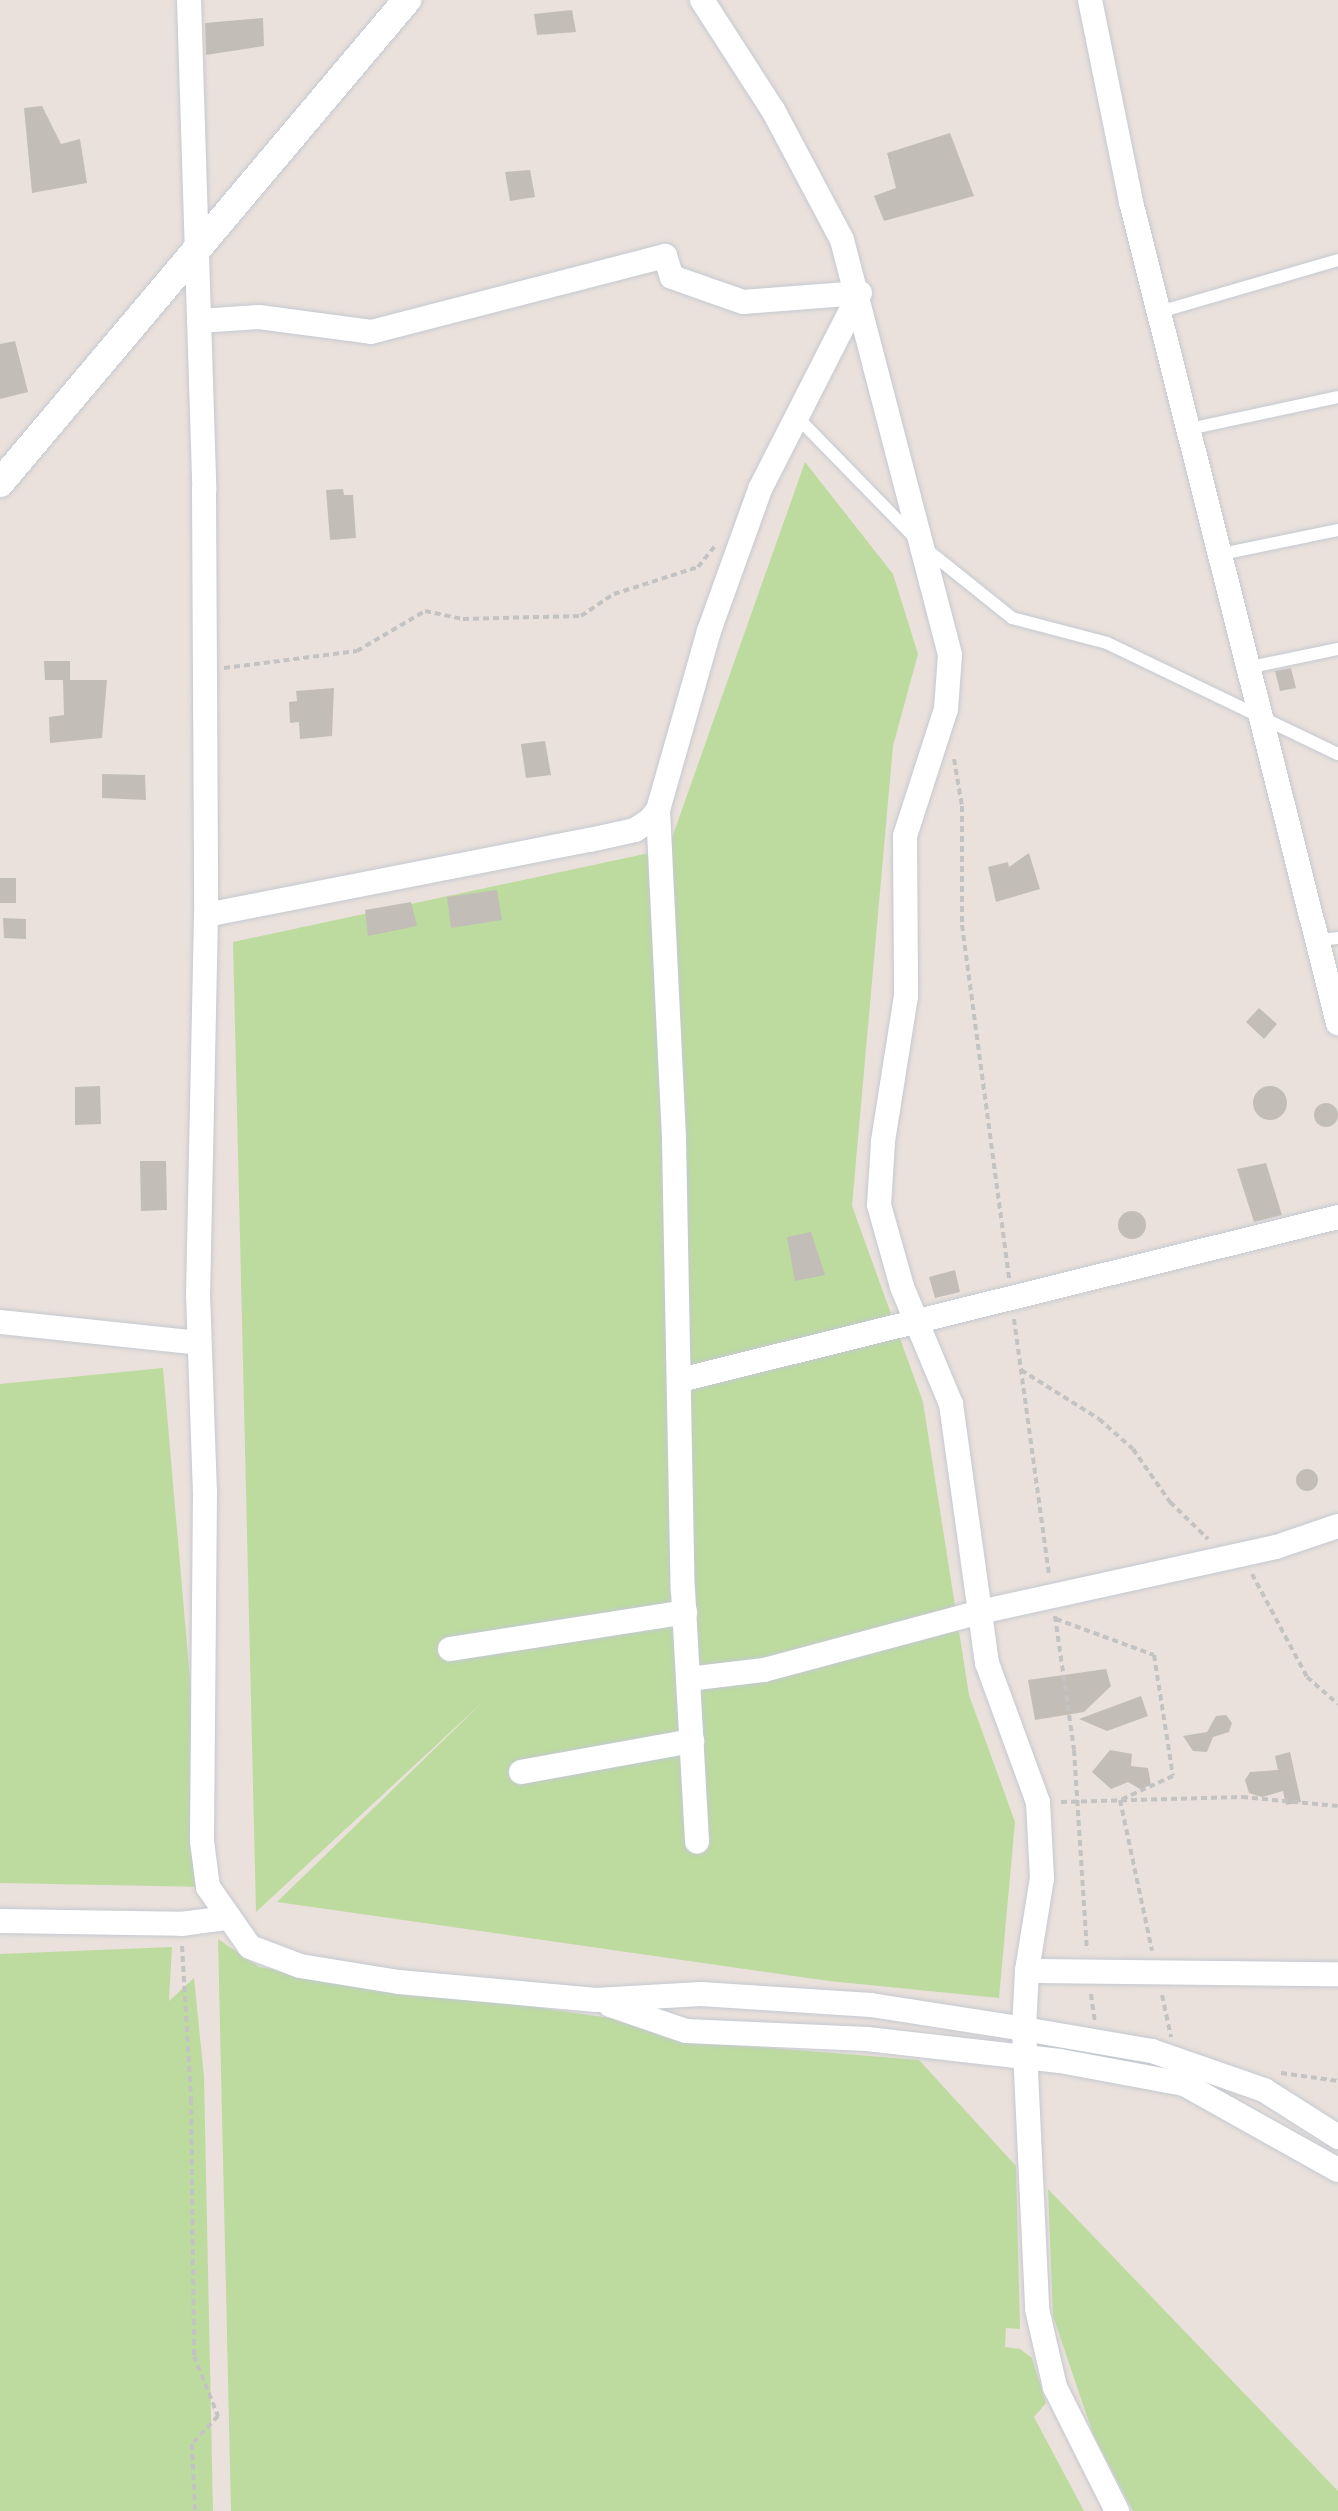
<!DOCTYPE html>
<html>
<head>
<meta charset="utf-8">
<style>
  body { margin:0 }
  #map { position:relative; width:1338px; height:2511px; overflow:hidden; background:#eae1dc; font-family:Overpass,sans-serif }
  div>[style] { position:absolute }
  .green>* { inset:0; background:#bddb9e }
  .building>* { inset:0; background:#c2bdb7 }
  .round { border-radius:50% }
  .path>* { height:4px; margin-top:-2px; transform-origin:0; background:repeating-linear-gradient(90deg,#c3c3c3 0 6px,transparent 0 10px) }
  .roads { filter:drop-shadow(0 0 2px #c4c9d1) drop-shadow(0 0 2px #c4c9d1) }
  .service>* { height:12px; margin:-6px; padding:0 6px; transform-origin:6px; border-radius:6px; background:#fff }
  .minor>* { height:24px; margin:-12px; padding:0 12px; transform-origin:12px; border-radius:12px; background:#fff }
  .tertiary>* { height:28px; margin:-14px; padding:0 14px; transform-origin:14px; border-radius:14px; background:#fff }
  span { translate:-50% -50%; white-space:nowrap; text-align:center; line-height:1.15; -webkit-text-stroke:6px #fff; paint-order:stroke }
</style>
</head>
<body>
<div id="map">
  <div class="green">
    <div style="clip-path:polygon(805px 462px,893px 574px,918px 654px,893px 746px,852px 1206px,923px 1402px,969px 1695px,1015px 1822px,999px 1998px,829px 1981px,277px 1902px,486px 1699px,256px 1912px,233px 942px,668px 849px)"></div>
    <div style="clip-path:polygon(163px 1368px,208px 1887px,0 1883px,0 1384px)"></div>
    <div style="clip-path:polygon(218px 1939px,259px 1967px,610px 2018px,673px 2040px,919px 2060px,1016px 2166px,1020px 2329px,1006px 2328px,1005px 2347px,1020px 2349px,1032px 2358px,1046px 2403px,1034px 2417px,1084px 2511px,231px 2511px)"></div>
    <div style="clip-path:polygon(172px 1947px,169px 2001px,194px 1978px,204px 2077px,213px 2511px,0 2511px,0 1954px)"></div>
    <div style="clip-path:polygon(1048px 2189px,1338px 2491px,1338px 2511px,1133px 2511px,1093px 2434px,1053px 2316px)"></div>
  </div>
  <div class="building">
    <div style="clip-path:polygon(572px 10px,576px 32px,537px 35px,534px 14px)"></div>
    <div style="clip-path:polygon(263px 18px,264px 46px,206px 55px,205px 23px)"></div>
    <div style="clip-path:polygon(42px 106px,61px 144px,80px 139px,87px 183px,32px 193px,24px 108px)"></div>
    <div style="clip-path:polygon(950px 133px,974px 196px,884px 221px,874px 196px,896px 188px,887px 153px)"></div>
    <div style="clip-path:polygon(530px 170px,535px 197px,510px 201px,505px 172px)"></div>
    <div style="clip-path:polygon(15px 341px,28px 392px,0 399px,0 344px)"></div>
    <div style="clip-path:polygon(343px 489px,344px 495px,353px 495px,356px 538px,330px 540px,326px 490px)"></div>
    <div style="clip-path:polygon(44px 661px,70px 661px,70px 680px,107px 680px,102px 738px,50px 743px,49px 717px,64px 715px,63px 680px,45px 680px)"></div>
    <div style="clip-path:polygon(1291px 668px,1296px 688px,1280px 691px,1275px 671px)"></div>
    <div style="clip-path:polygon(334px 688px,332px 736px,300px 739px,299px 722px,290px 723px,289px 702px,297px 701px,296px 691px)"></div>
    <div style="clip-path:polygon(545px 741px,551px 775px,526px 778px,521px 744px)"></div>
    <div style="clip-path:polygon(102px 774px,145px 775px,146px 800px,102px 798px)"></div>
    <div style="clip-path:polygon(1029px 853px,1040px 889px,996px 902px,988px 867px,1008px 862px,1009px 867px)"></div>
    <div style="clip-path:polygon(0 878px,16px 878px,16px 903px,0 903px)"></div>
    <div style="clip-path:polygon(497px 890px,502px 920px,451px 928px,447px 897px)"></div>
    <div style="clip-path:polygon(411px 902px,417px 926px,368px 936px,365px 910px)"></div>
    <div style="clip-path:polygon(3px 918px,26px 919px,26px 939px,4px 938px)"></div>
    <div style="clip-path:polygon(1259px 1008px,1277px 1024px,1264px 1039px,1246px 1022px)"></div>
    <div class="round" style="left:1253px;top:1086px;width:34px;height:34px"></div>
    <div style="clip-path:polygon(100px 1086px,101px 1124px,75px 1125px,75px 1087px)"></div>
    <div class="round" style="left:1314px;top:1103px;width:24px;height:24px"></div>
    <div style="clip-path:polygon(140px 1161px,166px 1161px,167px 1210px,141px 1211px)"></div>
    <div style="clip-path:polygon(1266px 1163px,1282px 1215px,1254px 1222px,1237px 1169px)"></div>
    <div class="round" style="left:1118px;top:1211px;width:28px;height:28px"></div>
    <div style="clip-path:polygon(811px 1232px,825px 1275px,795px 1281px,787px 1237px)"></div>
    <div style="clip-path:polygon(955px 1270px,960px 1292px,935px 1298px,929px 1277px)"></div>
    <div class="round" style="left:1296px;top:1469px;width:22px;height:22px"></div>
    <div style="clip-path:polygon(1106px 1669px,1111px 1686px,1084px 1712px,1035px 1720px,1028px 1680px)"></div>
    <div style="clip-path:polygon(1141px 1696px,1148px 1716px,1107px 1731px,1079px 1719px)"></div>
    <div style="clip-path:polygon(1226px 1715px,1232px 1723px,1229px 1732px,1213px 1737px,1207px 1752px,1193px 1751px,1183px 1736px,1207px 1732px,1216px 1716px)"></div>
    <div style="clip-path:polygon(1110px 1750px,1132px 1754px,1131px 1766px,1148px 1768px,1151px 1785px,1140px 1789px,1128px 1782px,1111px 1789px,1092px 1772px)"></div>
    <div style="clip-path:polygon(1290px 1752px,1301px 1802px,1286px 1805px,1283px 1791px,1262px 1797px,1249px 1793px,1245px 1780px,1250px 1772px,1278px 1770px,1275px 1756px)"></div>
  </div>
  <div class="path">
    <div style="left:224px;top:668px;width:134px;rotate:-7.3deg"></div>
    <div style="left:357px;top:651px;width:79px;rotate:-30.5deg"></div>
    <div style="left:425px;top:611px;width:39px;rotate:12deg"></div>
    <div style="left:463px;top:619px;width:118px;rotate:-1.5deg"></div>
    <div style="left:581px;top:616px;width:40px;rotate:-34deg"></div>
    <div style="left:614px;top:594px;width:88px;rotate:-17.8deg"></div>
    <div style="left:698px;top:567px;width:26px;rotate:-51deg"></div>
    <div style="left:954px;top:759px;width:48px;rotate:80.3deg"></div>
    <div style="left:962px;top:806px;width:119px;rotate:90deg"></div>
    <div style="left:962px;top:925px;width:357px;rotate:82.4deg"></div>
    <div style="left:1014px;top:1319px;width:259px;rotate:82.2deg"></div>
    <div style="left:1021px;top:1370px;width:92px;rotate:32.1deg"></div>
    <div style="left:1099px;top:1419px;width:45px;rotate:41.4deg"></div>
    <div style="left:1133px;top:1449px;width:65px;rotate:55.1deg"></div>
    <div style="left:1170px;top:1502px;width:53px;rotate:44.2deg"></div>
    <div style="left:1252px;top:1574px;width:117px;rotate:61.9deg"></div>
    <div style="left:1307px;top:1677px;width:41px;rotate:41.1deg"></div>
    <div style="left:1055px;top:1616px;width:135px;rotate:81.9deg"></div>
    <div style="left:1074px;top:1750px;width:200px;rotate:86.3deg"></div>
    <div style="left:1056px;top:1619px;width:104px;rotate:20.2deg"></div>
    <div style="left:1154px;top:1655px;width:122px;rotate:81.1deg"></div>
    <div style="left:1173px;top:1776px;width:58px;rotate:155.6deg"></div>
    <div style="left:1120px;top:1800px;width:154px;rotate:78deg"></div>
    <div style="left:1061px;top:1802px;width:181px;rotate:-1.6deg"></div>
    <div style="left:1242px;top:1797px;width:96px;rotate:5.4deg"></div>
    <div style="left:182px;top:1946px;width:153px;rotate:86.6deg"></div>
    <div style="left:191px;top:2099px;width:257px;rotate:89.3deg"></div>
    <div style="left:194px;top:2356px;width:65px;rotate:68.2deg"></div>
    <div style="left:218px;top:2416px;width:38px;rotate:133deg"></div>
    <div style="left:192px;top:2444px;width:67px;rotate:87.4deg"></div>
    <div style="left:1091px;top:1994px;width:27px;rotate:82deg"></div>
    <div style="left:1162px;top:1995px;width:43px;rotate:77.9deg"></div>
    <div style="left:1281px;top:2073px;width:58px;rotate:8deg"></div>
  </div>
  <div class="roads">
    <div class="service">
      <div style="left:1159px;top:312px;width:186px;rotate:-16.2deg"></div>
      <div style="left:797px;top:417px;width:166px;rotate:45.7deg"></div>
      <div style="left:1189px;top:429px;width:152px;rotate:-12.1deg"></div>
      <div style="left:926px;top:549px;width:110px;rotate:38.7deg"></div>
      <div style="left:1012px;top:618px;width:98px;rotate:14.7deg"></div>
      <div style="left:1107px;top:643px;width:256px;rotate:25.7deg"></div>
      <div style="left:1222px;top:554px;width:118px;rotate:-11.7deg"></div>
      <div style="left:1251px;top:667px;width:89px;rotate:-11.7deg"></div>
      <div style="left:1319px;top:940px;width:19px;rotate:-6deg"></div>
    </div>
    <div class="minor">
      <div style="left:189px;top:0;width:490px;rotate:88.2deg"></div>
      <div style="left:204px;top:490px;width:425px;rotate:89.7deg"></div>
      <div style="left:206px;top:915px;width:379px;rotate:91.2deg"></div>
      <div style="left:198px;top:1294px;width:198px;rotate:88deg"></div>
      <div style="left:205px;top:1492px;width:349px;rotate:90.5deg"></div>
      <div style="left:202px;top:1841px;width:46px;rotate:82.6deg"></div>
      <div style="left:208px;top:1887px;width:73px;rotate:55deg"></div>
      <div style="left:250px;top:1947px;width:53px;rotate:20.8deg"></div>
      <div style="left:300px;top:1966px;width:100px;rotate:9.2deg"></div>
      <div style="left:399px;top:1982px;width:198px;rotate:5.2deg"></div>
      <div style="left:596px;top:2000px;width:105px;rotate:-3.3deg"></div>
      <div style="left:701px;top:1994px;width:170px;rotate:3.7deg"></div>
      <div style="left:871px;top:2005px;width:155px;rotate:8.9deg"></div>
      <div style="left:1024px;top:2029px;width:130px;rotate:9.8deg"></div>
      <div style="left:1152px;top:2051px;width:119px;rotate:19.2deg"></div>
      <div style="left:1264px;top:2090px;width:88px;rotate:32.4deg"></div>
      <div style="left:702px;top:0;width:131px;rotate:57.2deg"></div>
      <div style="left:773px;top:110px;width:147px;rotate:62deg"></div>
      <div style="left:842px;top:240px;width:429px;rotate:75.4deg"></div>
      <div style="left:950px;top:655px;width:54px;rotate:94.2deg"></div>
      <div style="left:946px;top:709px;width:133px;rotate:107.9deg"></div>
      <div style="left:905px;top:836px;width:160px;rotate:89.6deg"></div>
      <div style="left:906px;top:996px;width:148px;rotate:99deg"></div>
      <div style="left:883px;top:1142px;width:63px;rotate:93.6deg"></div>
      <div style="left:879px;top:1205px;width:85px;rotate:74.3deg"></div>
      <div style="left:902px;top:1287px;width:127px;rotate:67.3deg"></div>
      <div style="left:951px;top:1404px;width:261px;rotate:82.1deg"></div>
      <div style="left:987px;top:1663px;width:148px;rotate:69.9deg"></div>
      <div style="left:1038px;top:1802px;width:76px;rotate:87deg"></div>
      <div style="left:1042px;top:1878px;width:94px;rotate:99.2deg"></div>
      <div style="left:1027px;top:1971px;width:58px;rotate:93deg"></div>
      <div style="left:1024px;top:2029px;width:280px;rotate:87.3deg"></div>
      <div style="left:1037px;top:2309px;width:80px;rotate:77deg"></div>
      <div style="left:1055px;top:2387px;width:139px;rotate:63.4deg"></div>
      <div style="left:1090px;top:0;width:206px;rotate:78.5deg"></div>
      <div style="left:1131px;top:202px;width:847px;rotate:75.85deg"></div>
      <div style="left:199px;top:321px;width:60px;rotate:-3.8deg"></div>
      <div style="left:259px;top:317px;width:113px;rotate:7.6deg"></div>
      <div style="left:371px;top:332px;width:304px;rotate:-14.5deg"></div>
      <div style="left:665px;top:256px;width:22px;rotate:72deg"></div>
      <div style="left:672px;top:277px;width:75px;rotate:19.4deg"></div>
      <div style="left:743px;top:302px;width:117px;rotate:-4.4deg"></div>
      <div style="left:658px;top:810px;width:330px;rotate:87.2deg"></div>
      <div style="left:674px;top:1140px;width:450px;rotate:88.9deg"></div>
      <div style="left:683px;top:1590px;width:252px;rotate:86.8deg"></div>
      <div style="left:206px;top:915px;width:391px;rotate:-11.1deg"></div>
      <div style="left:590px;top:840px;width:46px;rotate:-12.5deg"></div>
      <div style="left:635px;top:830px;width:18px;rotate:-34deg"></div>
      <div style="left:650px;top:820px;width:13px;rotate:-51deg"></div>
      <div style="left:658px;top:810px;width:186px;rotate:-74.1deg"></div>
      <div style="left:709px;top:631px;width:151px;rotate:-70.2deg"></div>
      <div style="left:760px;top:489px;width:220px;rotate:-63deg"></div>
      <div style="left:0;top:1322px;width:200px;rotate:6deg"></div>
      <div style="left:680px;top:1380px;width:678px;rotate:-13.91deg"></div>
      <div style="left:450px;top:1649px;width:238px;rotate:-8.9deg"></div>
      <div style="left:688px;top:1679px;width:77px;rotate:-6.8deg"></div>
      <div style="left:764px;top:1670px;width:224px;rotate:-15deg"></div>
      <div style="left:980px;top:1612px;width:303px;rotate:-12.4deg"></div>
      <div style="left:1276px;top:1547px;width:65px;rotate:-18.7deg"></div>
      <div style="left:521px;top:1772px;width:174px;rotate:-10.3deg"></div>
      <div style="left:0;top:1921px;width:181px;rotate:0.9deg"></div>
      <div style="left:181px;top:1924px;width:45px;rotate:-7.6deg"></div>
      <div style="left:1027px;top:1971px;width:311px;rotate:0.6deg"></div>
      <div style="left:610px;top:2005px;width:80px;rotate:18.9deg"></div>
      <div style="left:686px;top:2031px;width:181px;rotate:2.5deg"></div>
      <div style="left:867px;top:2039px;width:194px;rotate:6.5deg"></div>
      <div style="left:1060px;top:2061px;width:126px;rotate:10.5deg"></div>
      <div style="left:1184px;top:2084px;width:176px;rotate:29.2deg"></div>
    </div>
    <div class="tertiary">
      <div style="left:0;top:483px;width:632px;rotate:-49.88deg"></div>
    </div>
  </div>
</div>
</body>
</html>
